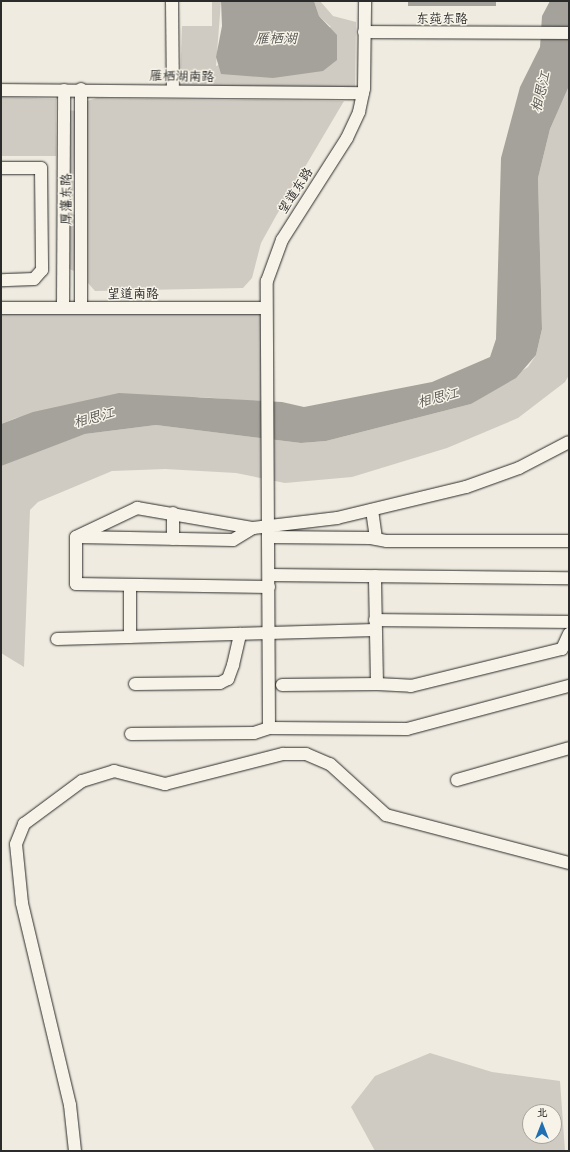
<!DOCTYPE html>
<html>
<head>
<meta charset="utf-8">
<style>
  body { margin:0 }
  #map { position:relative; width:570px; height:1152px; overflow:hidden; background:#efebe0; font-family:Sriracha,"LXGW WenKai TC",sans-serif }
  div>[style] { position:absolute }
  .green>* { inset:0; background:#cfcbc2 }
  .water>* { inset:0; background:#a4a29a }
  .roads { filter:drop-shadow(0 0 1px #2b2b2b) drop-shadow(0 0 1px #2b2b2b) }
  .minor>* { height:12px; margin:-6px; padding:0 6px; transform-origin:6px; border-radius:6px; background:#f7f3e8 }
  span { translate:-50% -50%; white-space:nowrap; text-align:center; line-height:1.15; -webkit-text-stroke:3px #f7f3e8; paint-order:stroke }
  .street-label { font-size:13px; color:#2b2b2b }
  .water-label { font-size:14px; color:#555552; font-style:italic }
  .frame { position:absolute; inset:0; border:2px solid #2b2b2b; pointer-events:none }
  .north { position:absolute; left:522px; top:1104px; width:40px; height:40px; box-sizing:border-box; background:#f7f3e8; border:1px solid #a5a39c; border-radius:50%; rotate:0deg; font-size:11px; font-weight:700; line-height:16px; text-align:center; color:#2b2b2b }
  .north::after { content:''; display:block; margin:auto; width:14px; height:18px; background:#1f6fb2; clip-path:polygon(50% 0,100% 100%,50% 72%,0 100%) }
</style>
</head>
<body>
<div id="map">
  <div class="green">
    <div style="clip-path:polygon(212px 1px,221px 1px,216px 66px,331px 27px,319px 16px,314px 1px,320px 1px,333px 16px,356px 22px,355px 90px,180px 86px,182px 26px,212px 26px)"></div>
    <div style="clip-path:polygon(569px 86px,569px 375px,565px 382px,518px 418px,447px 448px,352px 477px,285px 483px,236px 473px,165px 469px,112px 471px,38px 502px,30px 510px,24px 667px,1px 653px,1px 466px,6px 462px,85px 434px,156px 425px,301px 443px,326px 441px,471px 404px,528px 367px,536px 355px,542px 329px,538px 178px,550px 129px)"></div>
    <div style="clip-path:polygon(1px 97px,56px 99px,56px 156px,1px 156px)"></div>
    <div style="clip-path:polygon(97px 98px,145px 99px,344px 101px,276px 216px,261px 243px,252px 278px,243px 288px,95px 291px,88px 283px,87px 101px)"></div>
    <div style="clip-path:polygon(69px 110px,75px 111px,73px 196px,68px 195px)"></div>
    <div style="clip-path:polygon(72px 214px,76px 215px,74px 271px,67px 268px,69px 215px)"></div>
    <div style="clip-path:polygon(1px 308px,265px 308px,266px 402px,200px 397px,16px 418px,1px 424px)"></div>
    <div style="clip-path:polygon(evenodd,430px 1053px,492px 1072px,560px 1081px,565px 1151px,375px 1151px,351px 1107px,375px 1076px,430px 1053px,530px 1112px,554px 1112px,554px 1136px,530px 1136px,530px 1112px)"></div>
  </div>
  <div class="water">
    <div style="clip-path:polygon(221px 1px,314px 1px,319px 16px,337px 35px,337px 60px,323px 71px,273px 78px,221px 74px,216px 57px,222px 26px)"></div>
    <div style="clip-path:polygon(408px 1px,496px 1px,496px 6px,408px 6px)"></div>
    <div style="clip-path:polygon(550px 1px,569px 1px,569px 86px,550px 129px,538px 178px,542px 329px,536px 355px,516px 378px,471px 404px,326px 441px,301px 443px,156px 425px,85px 434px,1px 466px,1px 424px,33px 412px,119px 393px,282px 402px,304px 407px,432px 382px,490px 357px,496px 339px,501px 158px,520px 87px,540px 47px,542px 16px)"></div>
  </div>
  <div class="roads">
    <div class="minor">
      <div style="left:172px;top:1px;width:90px;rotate:89.4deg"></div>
      <div style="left:364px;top:32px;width:205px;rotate:0.3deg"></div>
      <div style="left:81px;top:89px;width:219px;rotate:90deg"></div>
      <div style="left:1px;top:90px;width:362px;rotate:0.5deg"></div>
      <div style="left:1px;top:168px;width:40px"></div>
      <div style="left:41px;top:168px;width:102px;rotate:89.4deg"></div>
      <div style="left:42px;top:270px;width:12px;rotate:132deg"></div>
      <div style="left:34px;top:279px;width:33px;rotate:178deg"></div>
      <div style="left:1px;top:308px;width:264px"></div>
      <div style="left:63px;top:308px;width:218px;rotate:-89.7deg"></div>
      <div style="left:372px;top:510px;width:29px;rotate:82deg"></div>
      <div style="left:77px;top:537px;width:156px;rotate:1.1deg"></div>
      <div style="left:233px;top:540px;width:23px;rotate:-31deg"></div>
      <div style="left:268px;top:537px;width:103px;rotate:0.6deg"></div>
      <div style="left:371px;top:538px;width:16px;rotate:11deg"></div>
      <div style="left:387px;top:541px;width:182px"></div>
      <div style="left:173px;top:539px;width:26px;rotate:-90deg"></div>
      <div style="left:269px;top:575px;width:300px;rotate:0.6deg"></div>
      <div style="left:269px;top:587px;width:193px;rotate:-179.1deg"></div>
      <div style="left:76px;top:584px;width:47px;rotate:-90deg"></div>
      <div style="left:76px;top:537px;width:68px;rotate:-25.4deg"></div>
      <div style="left:137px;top:508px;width:118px;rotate:9.8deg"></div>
      <div style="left:253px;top:528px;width:85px;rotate:-6.8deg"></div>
      <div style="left:337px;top:518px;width:133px;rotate:-13.5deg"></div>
      <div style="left:466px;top:487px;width:56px;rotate:-19.7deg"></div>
      <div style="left:519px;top:468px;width:56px;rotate:-27.5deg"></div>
      <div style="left:375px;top:620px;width:194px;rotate:0.6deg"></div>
      <div style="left:130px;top:637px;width:52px;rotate:-90deg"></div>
      <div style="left:57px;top:639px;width:318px;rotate:-1.6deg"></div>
      <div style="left:135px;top:684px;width:85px;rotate:-0.7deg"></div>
      <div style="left:220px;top:683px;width:9px;rotate:-27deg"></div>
      <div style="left:228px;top:679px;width:15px;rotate:-70deg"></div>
      <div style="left:233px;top:665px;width:32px;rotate:-77deg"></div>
      <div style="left:377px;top:684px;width:34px;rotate:3deg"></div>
      <div style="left:411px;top:686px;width:155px;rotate:-13.8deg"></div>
      <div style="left:562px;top:649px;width:17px;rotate:-65deg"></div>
      <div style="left:282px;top:685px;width:95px;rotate:-0.6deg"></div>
      <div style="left:377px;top:684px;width:108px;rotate:-91.1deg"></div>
      <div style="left:269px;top:728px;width:447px;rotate:-90.3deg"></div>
      <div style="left:267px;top:281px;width:44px;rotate:-69.9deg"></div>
      <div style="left:282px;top:240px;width:121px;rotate:-57.5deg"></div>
      <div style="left:347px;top:138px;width:29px;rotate:-65deg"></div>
      <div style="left:359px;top:112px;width:24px;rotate:-78deg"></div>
      <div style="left:364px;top:89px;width:88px;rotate:-89.3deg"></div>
      <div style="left:131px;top:734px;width:123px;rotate:-0.5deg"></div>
      <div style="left:254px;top:733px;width:16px;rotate:-18deg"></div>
      <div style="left:269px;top:728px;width:138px;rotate:0.4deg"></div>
      <div style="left:407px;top:729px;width:168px;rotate:-14.9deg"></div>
      <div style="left:457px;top:780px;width:116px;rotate:-15.9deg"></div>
      <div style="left:75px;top:1151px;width:46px;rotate:-96.2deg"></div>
      <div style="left:70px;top:1105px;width:208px;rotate:-103.4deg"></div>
      <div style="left:22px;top:903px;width:59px;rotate:-95.8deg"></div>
      <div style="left:16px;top:844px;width:22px;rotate:-68deg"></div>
      <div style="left:24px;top:824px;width:72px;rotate:-36.6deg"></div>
      <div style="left:82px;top:781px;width:34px;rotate:-17deg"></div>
      <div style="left:114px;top:771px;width:53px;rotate:14.3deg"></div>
      <div style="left:165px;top:784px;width:122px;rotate:-14.3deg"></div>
      <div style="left:283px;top:754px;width:23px"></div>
      <div style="left:306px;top:754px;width:26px;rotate:23deg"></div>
      <div style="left:330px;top:764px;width:76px;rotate:42.3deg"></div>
      <div style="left:386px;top:815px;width:189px;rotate:14.7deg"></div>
    </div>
  </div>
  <div class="street-label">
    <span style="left:442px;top:19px">东莼东路</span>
    <span style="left:182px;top:77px;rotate:1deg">雁栖湖南路</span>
    <span style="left:296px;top:191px;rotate:-57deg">望道东路</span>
    <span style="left:67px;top:199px;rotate:-90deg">厚藩东路</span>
    <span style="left:133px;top:294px">望道南路</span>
  </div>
  <div class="water-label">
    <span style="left:276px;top:39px">雁栖湖</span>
    <span style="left:541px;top:92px;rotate:-76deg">相思江</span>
    <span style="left:438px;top:398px;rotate:-14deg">相思江</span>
    <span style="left:94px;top:418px;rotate:-15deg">相思江</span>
  </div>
  <div class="frame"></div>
  <div class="north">北</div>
</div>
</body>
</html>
